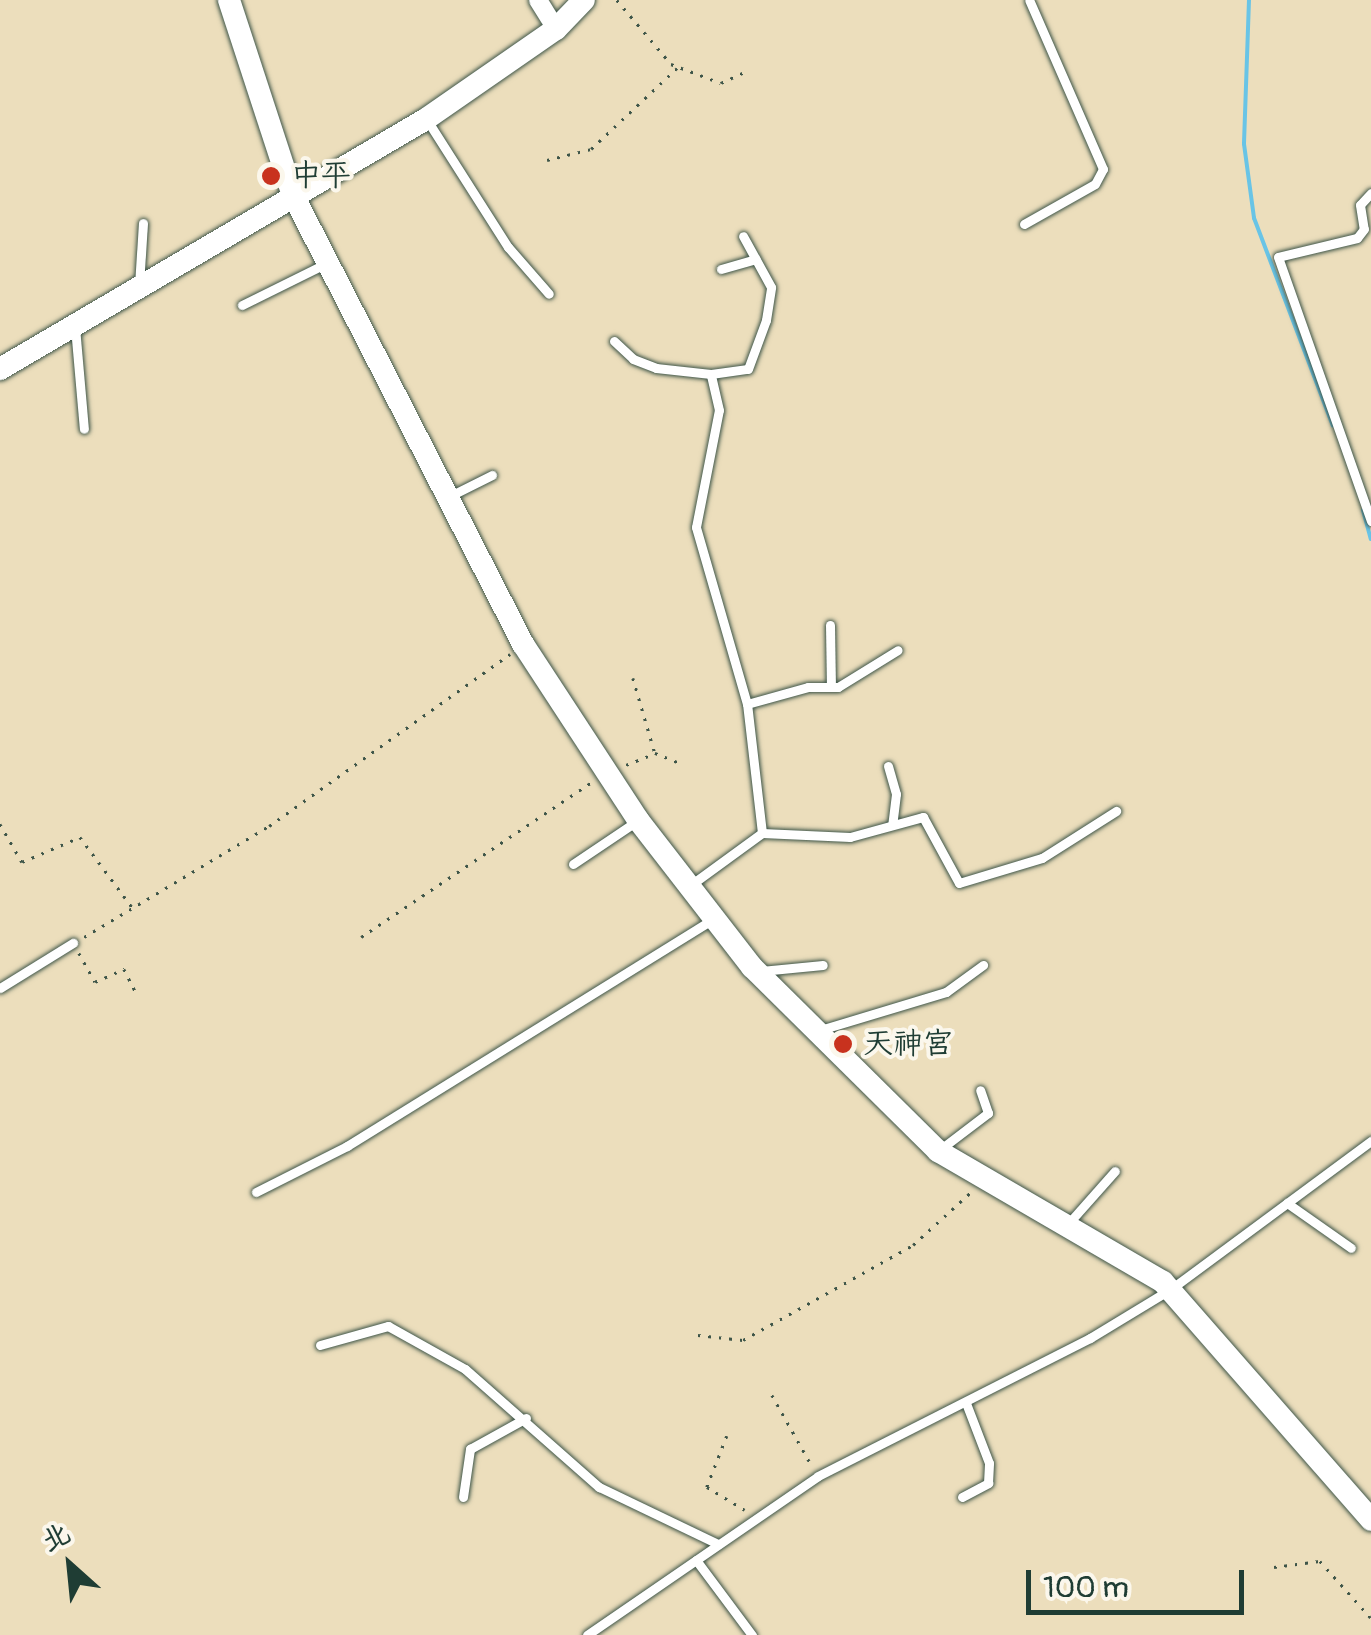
<!DOCTYPE html>
<html>
<head>
<meta charset="utf-8">
<style>
  body { margin:0 }
  #map { position:relative; width:1371px; height:1635px; overflow:hidden; background:#ecdebc; font-family:Pangolin,"LXGW WenKai TC",sans-serif }
  div>[style] { position:absolute }
  .stream>* { height:4px; margin:-2px; padding:0 2px; transform-origin:2px; border-radius:2px; background:#69c4e6 }
  .path>* { height:2.5px; margin-top:-1.25px; transform-origin:0; background:repeating-linear-gradient(90deg,#3e5548 0 2.5px,transparent 0 10.5px) }
  .roads { filter:drop-shadow(0 0 2px #3e5548) drop-shadow(0 0 2px #3e5548) }
  .service>* { height:9px; margin:-4.5px; padding:0 4.5px; transform-origin:4.5px; border-radius:4.5px; background:#fff }
  .minor>* { height:18px; margin:-9px; padding:0 9px; transform-origin:9px; border-radius:9px; background:#fff }
  .tertiary>* { height:22px; margin:-11px; padding:0 11px; transform-origin:11px; border-radius:11px; background:#fff }
  .dots>* { width:28px; height:28px; translate:-50% -50%; box-sizing:border-box; border:5px solid #fbf7ec; border-radius:50% }
  span { translate:-50% -50%; white-space:nowrap; text-align:center; line-height:1.15; -webkit-text-stroke:8px #fbf7ec; paint-order:stroke }
  .poi-label { font-size:30px; color:#1f3d34 }
  .left { translate:0 -50%; text-align:left }
  .north { position:absolute; left:20px; top:1515px; width:100px; height:100px; -webkit-text-stroke:8px #fbf7ec; paint-order:stroke; rotate:333deg; font-size:28px; font-weight:700; line-height:40px; text-align:center; color:#1f3d34 }
  .north::after { content:''; display:block; margin:auto; width:35px; height:45px; background:#1f3d34; clip-path:polygon(50% 0,100% 100%,50% 72%,0 100%) }
  .scale { position:absolute; left:1026px; top:1570px; width:218px; height:45px; box-sizing:border-box; border:5px solid #1f3d34; border-top:0; padding-left:12px; font-size:30px; line-height:35px; white-space:nowrap; color:#1f3d34; -webkit-text-stroke:8px #fbf7ec; paint-order:stroke }
</style>
</head>
<body>
<div id="map">
  <div class="stream">
    <div style="left:1249px;top:0;width:144px;rotate:92deg"></div>
    <div style="left:1244px;top:144px;width:75px;rotate:82.3deg"></div>
    <div style="left:1254px;top:218px;width:222px;rotate:69.2deg"></div>
    <div style="left:1363px;top:510px;width:30px;rotate:75deg"></div>
  </div>
  <div class="path">
    <div style="left:617px;top:0;width:84px;rotate:49.8deg"></div>
    <div style="left:671px;top:64px;width:53px;rotate:20.8deg"></div>
    <div style="left:721px;top:83px;width:31px;rotate:-25deg"></div>
    <div style="left:547px;top:160px;width:45px;rotate:-14deg"></div>
    <div style="left:591px;top:149px;width:118px;rotate:-43.3deg"></div>
    <div style="left:633px;top:678px;width:78px;rotate:73.7deg"></div>
    <div style="left:626px;top:765px;width:31px;rotate:-22deg"></div>
    <div style="left:655px;top:753px;width:27px;rotate:22deg"></div>
    <div style="left:0;top:824px;width:44px;rotate:59.9deg"></div>
    <div style="left:22px;top:862px;width:63px;rotate:-23.3deg"></div>
    <div style="left:80px;top:837px;width:87px;rotate:53.4deg"></div>
    <div style="left:84px;top:937px;width:216px;rotate:-31deg"></div>
    <div style="left:269px;top:826px;width:296px;rotate:-35.5deg"></div>
    <div style="left:361px;top:937px;width:278px;rotate:-33.9deg"></div>
    <div style="left:79px;top:953px;width:33px;rotate:61deg"></div>
    <div style="left:95px;top:982px;width:32px;rotate:-24deg"></div>
    <div style="left:124px;top:969px;width:31px;rotate:63deg"></div>
    <div style="left:698px;top:1335px;width:45px;rotate:6.3deg"></div>
    <div style="left:743px;top:1340px;width:195px;rotate:-29.2deg"></div>
    <div style="left:913px;top:1245px;width:79px;rotate:-42.4deg"></div>
    <div style="left:772px;top:1395px;width:81px;rotate:60.6deg"></div>
    <div style="left:727px;top:1436px;width:55px;rotate:111.4deg"></div>
    <div style="left:707px;top:1487px;width:44px;rotate:31.2deg"></div>
    <div style="left:1274px;top:1567px;width:46px;rotate:-7.4deg"></div>
    <div style="left:1320px;top:1561px;width:76px;rotate:48.2deg"></div>
  </div>
  <div class="roads">
    <div class="service">
      <div style="left:427px;top:120px;width:151px;rotate:57.5deg"></div>
      <div style="left:508px;top:247px;width:62px;rotate:48.9deg"></div>
      <div style="left:1371px;top:193px;width:16px;rotate:133deg"></div>
      <div style="left:1360px;top:205px;width:24px;rotate:81deg"></div>
      <div style="left:1364px;top:229px;width:11px;rotate:128deg"></div>
      <div style="left:1357px;top:238px;width:81px;rotate:166.5deg"></div>
      <div style="left:1278px;top:257px;width:280px;rotate:70.6deg"></div>
      <div style="left:1024px;top:224px;width:81px;rotate:-29.4deg"></div>
      <div style="left:1095px;top:184px;width:17px;rotate:-62deg"></div>
      <div style="left:1103px;top:169px;width:184px;rotate:-113.6deg"></div>
      <div style="left:721px;top:269px;width:36px;rotate:-16deg"></div>
      <div style="left:139px;top:285px;width:62px;rotate:-86.3deg"></div>
      <div style="left:242px;top:305px;width:93px;rotate:-26.3deg"></div>
      <div style="left:75px;top:327px;width:102px;rotate:85deg"></div>
      <div style="left:614px;top:341px;width:26px;rotate:43deg"></div>
      <div style="left:633px;top:359px;width:25px;rotate:21deg"></div>
      <div style="left:656px;top:368px;width:55px;rotate:6.2deg"></div>
      <div style="left:450px;top:496px;width:47px;rotate:-26.6deg"></div>
      <div style="left:830px;top:625px;width:62px;rotate:89.1deg"></div>
      <div style="left:747px;top:704px;width:63px;rotate:-15.6deg"></div>
      <div style="left:808px;top:687px;width:30px"></div>
      <div style="left:838px;top:687px;width:70px;rotate:-31.7deg"></div>
      <div style="left:888px;top:766px;width:29px;rotate:74deg"></div>
      <div style="left:896px;top:794px;width:31px;rotate:97deg"></div>
      <div style="left:762px;top:833px;width:88px;rotate:2.6deg"></div>
      <div style="left:850px;top:837px;width:76px;rotate:-15.3deg"></div>
      <div style="left:923px;top:817px;width:75px;rotate:61.4deg"></div>
      <div style="left:959px;top:883px;width:87px;rotate:-16.8deg"></div>
      <div style="left:1042px;top:858px;width:88px;rotate:-32.4deg"></div>
      <div style="left:573px;top:864px;width:77px;rotate:-33.9deg"></div>
      <div style="left:692px;top:884px;width:87px;rotate:-36.1deg"></div>
      <div style="left:762px;top:833px;width:130px;rotate:-96.6deg"></div>
      <div style="left:747px;top:704px;width:184px;rotate:-106.1deg"></div>
      <div style="left:696px;top:527px;width:119px;rotate:-78.9deg"></div>
      <div style="left:719px;top:410px;width:37px;rotate:-103deg"></div>
      <div style="left:711px;top:374px;width:37px;rotate:-8deg"></div>
      <div style="left:748px;top:369px;width:52px;rotate:-69.8deg"></div>
      <div style="left:766px;top:320px;width:33px;rotate:-81deg"></div>
      <div style="left:771px;top:287px;width:58px;rotate:-118.8deg"></div>
      <div style="left:761px;top:971px;width:62px;rotate:-5.5deg"></div>
      <div style="left:0;top:988px;width:86px;rotate:-31.7deg"></div>
      <div style="left:820px;top:1030px;width:132px;rotate:-16.8deg"></div>
      <div style="left:946px;top:992px;width:46px;rotate:-36.1deg"></div>
      <div style="left:942px;top:1148px;width:58px;rotate:-37.3deg"></div>
      <div style="left:988px;top:1113px;width:24px;rotate:-109deg"></div>
      <div style="left:256px;top:1192px;width:102px;rotate:-26.8deg"></div>
      <div style="left:347px;top:1146px;width:429px;rotate:-31.8deg"></div>
      <div style="left:1287px;top:1203px;width:78px;rotate:35.1deg"></div>
      <div style="left:1067px;top:1225px;width:72px;rotate:-48.4deg"></div>
      <div style="left:320px;top:1345px;width:71px;rotate:-15.6deg"></div>
      <div style="left:388px;top:1326px;width:88px;rotate:29.2deg"></div>
      <div style="left:465px;top:1369px;width:179px;rotate:41.4deg"></div>
      <div style="left:599px;top:1487px;width:132px;rotate:25.6deg"></div>
      <div style="left:463px;top:1497px;width:49px;rotate:-81.7deg"></div>
      <div style="left:470px;top:1449px;width:64px;rotate:-29deg"></div>
      <div style="left:962px;top:1497px;width:30px;rotate:-28deg"></div>
      <div style="left:988px;top:1483px;width:20px;rotate:-87deg"></div>
      <div style="left:989px;top:1463px;width:64px;rotate:-111deg"></div>
      <div style="left:696px;top:1560px;width:94px;rotate:53.3deg"></div>
      <div style="left:587px;top:1635px;width:280px;rotate:-34.5deg"></div>
      <div style="left:818px;top:1476px;width:305px;rotate:-26.9deg"></div>
      <div style="left:1090px;top:1338px;width:95px;rotate:-31.2deg"></div>
      <div style="left:1171px;top:1289px;width:249px;rotate:-36.5deg"></div>
    </div>
    <div class="minor">
      <div style="left:538px;top:0;width:34px;rotate:58deg"></div>
    </div>
    <div class="tertiary">
      <div style="left:229px;top:0;width:203px;rotate:71.9deg"></div>
      <div style="left:292px;top:193px;width:507px;rotate:62.88deg"></div>
      <div style="left:523px;top:644px;width:210px;rotate:56.8deg"></div>
      <div style="left:638px;top:820px;width:186px;rotate:52.2deg"></div>
      <div style="left:752px;top:967px;width:262px;rotate:44.7deg"></div>
      <div style="left:938px;top:1151px;width:260px;rotate:30.2deg"></div>
      <div style="left:1163px;top:1282px;width:316px;rotate:48.8deg"></div>
      <div style="left:0;top:369px;width:494px;rotate:-30.4deg"></div>
      <div style="left:426px;top:119px;width:158px;rotate:-34.7deg"></div>
      <div style="left:556px;top:29px;width:40px;rotate:-46deg"></div>
    </div>
  </div>
  <div class="dots">
    <div style="left:271px;top:176px;background:#c8321e"></div>
    <div style="left:843px;top:1044px;background:#c8321e"></div>
  </div>
  <div class="poi-label">
    <span class="left" style="left:291px;top:176px">中平</span>
    <span class="left" style="left:863px;top:1044px">天神宮</span>
  </div>
  <div class="north">北</div>
  <div class="scale">100 m</div>
</div>
</body>
</html>
